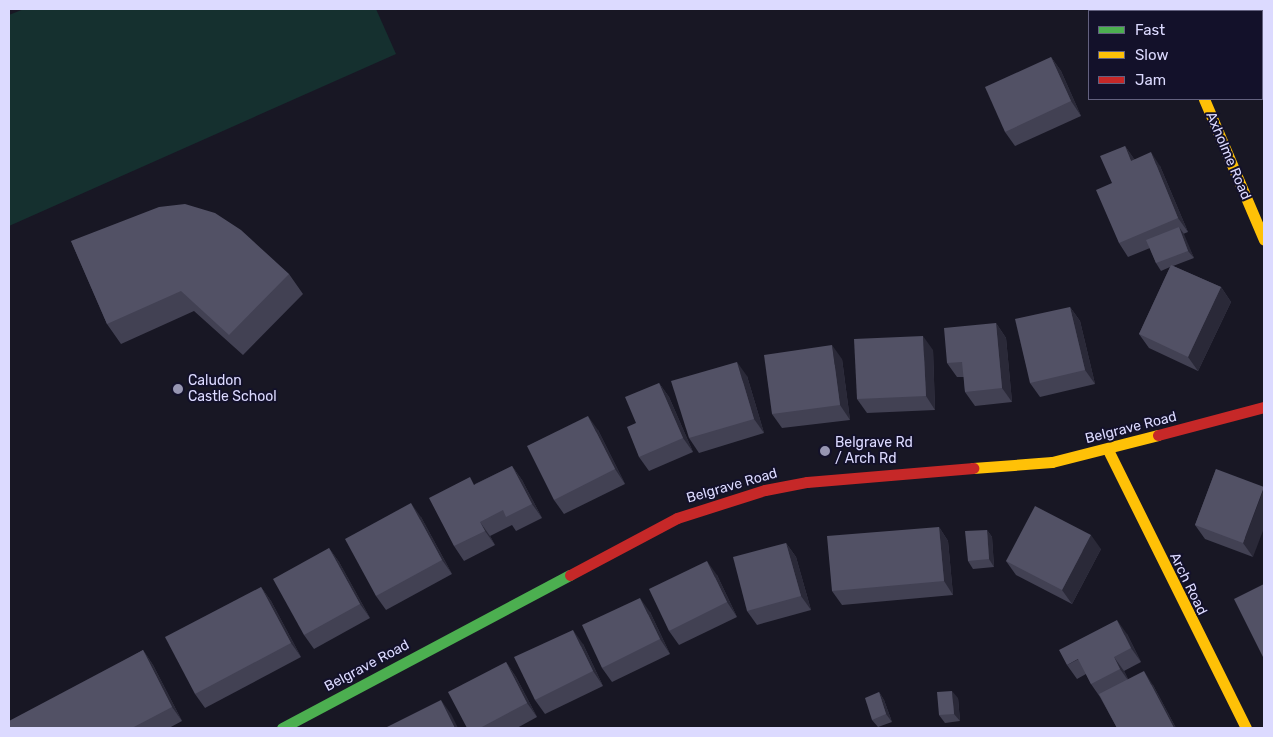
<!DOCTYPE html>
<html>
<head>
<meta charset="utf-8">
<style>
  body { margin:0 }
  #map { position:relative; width:1273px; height:737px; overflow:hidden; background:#181724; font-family:Rubik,sans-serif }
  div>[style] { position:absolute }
  .green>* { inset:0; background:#15302f }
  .street>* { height:28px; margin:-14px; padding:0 14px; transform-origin:14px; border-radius:14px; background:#4c4d65 }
  .fast>* { height:11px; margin:-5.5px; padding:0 5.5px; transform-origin:5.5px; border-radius:5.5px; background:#4caf50 }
  .slow>* { height:11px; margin:-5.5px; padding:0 5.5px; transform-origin:5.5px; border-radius:5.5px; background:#ffc107 }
  .jam>* { height:11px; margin:-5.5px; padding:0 5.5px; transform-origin:5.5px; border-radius:5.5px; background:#c62828 }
  .wall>* { inset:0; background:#424153 }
  .shaded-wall>* { inset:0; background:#2a2938 }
  .building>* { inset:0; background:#525165 }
  .dots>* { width:14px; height:14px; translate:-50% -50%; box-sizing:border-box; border:2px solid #13112a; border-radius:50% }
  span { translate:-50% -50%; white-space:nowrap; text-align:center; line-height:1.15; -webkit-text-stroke:4px #13112a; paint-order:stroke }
  .street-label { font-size:14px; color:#dcdaff }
  .poi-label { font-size:14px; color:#dcdaff }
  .left { translate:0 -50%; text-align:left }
  .frame { position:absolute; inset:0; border:10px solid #dcdaff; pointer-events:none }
  .legend { position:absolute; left:1088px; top:10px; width:175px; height:90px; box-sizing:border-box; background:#13112a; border:1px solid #63617f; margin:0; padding:6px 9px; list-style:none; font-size:15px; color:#dcdaff }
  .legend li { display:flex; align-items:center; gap:10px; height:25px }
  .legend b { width:25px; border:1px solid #63617f }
</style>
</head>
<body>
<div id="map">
  <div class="green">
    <div style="clip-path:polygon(24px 9px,376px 9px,396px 54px,9px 226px,9px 15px)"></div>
  </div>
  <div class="street">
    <div style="left:1165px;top:9px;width:2px;rotate:63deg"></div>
  </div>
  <div class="fast">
    <div style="left:282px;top:728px;width:326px;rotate:-28deg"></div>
  </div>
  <div class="slow">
    <div style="left:1204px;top:99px;width:153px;rotate:66.9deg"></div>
    <div style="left:1108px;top:450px;width:310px;rotate:63.6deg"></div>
    <div style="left:973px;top:468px;width:79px;rotate:-4.3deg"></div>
    <div style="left:1052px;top:462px;width:109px;rotate:-14.3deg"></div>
  </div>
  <div class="jam">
    <div style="left:1158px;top:435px;width:110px;rotate:-14.8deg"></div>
    <div style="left:570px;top:575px;width:121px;rotate:-28deg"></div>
    <div style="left:677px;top:518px;width:92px;rotate:-17.7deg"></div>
    <div style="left:765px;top:490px;width:43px;rotate:-10.8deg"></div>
    <div style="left:807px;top:482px;width:167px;rotate:-4.8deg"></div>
  </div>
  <div class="wall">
    <div style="clip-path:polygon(1264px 9px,1264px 34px,1262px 36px,1262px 11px)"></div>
    <div style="clip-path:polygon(1051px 57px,1061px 71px,1081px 116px,1015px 146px,1005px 132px)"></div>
    <div style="clip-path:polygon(1125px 146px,1134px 159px,1160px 166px,1188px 232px,1183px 234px,1194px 258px,1173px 266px,1221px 287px,1231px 302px,1198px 371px,1149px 348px,1139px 334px,1170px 267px,1161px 271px,1156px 263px,1150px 248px,1128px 257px,1119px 243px,1112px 183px)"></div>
    <div style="clip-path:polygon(71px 241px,289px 274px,303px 294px,243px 355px,194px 311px,121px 344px,107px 324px)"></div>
    <div style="clip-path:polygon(1070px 307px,1080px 321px,1095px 384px,1040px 397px,1030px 383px)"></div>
    <div style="clip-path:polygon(996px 323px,1006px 338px,1012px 402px,975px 406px,965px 392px,964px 377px,957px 377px,947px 363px)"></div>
    <div style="clip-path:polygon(933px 350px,935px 410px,867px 413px,857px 399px)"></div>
    <div style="clip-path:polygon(842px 359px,850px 420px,782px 428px,772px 414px)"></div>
    <div style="clip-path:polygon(747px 376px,764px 433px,699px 453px,689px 438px)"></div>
    <div style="clip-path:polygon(659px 383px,669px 397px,693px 452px,649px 471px,639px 457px,636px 423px)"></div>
    <div style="clip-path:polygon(598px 430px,625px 484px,564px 514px,554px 500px)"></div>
    <div style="clip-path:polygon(512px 466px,522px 480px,542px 518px,516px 531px,512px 525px,490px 536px,495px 545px,464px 561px,454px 546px,475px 484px)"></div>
    <div style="clip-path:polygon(1216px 469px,1253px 557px,1205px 539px,1195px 525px)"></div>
    <div style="clip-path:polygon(421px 517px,452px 574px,386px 610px,376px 596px)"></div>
    <div style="clip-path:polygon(939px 527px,948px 541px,953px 595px,842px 605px,832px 591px)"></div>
    <div style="clip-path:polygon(987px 530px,992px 537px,994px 567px,973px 569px,968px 561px)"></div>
    <div style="clip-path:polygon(786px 543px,796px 557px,811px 610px,757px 625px,747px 611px)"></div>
    <div style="clip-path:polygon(329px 548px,339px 562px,370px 618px,314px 649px,304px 635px)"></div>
    <div style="clip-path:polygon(1101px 549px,1072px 604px,1016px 575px,1006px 561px)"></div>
    <div style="clip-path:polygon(717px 575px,737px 617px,679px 645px,669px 631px)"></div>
    <div style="clip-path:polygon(261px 587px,271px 601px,301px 657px,205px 708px,195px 694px)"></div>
    <div style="clip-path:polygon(650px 612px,670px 654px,612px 682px,602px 668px)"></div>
    <div style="clip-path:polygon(1127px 634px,1141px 662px,1124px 671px,1128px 679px,1153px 685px,1176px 728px,1117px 728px,1100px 697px,1091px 684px,1086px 674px,1077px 679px,1067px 665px)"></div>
    <div style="clip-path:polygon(583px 644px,603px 686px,545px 714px,535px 700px)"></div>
    <div style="clip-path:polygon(143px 650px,153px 665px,182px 721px,169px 728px,9px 728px)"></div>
    <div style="clip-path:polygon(506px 662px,516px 677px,537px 717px,517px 728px,467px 728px)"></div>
    <div style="clip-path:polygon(879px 692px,884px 700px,892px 722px,878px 727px,872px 720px)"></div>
    <div style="clip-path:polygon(958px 698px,960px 721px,945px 723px,939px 715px)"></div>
  </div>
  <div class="shaded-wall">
    <div style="clip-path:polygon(1051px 57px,1061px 71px,1081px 116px,1071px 101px)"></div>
    <div style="clip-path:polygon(1125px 146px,1135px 160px,1131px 161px)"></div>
    <div style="clip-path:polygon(1151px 152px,1160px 166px,1188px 232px,1178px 218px)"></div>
    <div style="clip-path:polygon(1179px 227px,1184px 234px,1194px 258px,1188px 251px)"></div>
    <div style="clip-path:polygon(1221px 287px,1231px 302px,1198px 371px,1188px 357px)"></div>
    <div style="clip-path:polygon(1070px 307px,1080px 321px,1095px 384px,1085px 370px)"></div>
    <div style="clip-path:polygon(996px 323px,1006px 338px,1012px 402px,1002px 388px)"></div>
    <div style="clip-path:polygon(923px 336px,933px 350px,935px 410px,926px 396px)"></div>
    <div style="clip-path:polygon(832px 345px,842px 359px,850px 420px,840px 405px)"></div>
    <div style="clip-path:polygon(737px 362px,747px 376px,764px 433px,754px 419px)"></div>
    <div style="clip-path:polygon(659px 383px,669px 397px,693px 452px,683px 438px)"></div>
    <div style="clip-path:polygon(588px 416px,598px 430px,625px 484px,615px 469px)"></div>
    <div style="clip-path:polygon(512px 466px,522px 480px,542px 518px,532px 504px)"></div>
    <div style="clip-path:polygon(1264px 488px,1264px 528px,1253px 557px,1243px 543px)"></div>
    <div style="clip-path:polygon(411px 503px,421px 517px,452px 574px,442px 560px)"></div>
    <div style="clip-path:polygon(480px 522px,490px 536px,495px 545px,485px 531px)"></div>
    <div style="clip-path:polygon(939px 527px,948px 541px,953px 595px,944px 581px)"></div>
    <div style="clip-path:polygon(987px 530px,992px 537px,994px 567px,989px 559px)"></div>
    <div style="clip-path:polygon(1091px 535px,1101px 549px,1072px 604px,1062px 590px)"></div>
    <div style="clip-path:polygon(786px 543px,796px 557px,811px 610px,801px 596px)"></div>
    <div style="clip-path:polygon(329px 548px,339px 562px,370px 618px,360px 604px)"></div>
    <div style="clip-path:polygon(707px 561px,717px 575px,737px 617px,727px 602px)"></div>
    <div style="clip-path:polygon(261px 587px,271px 601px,301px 657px,291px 643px)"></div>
    <div style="clip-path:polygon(640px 598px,650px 612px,670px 654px,660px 639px)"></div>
    <div style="clip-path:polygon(1117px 620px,1127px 634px,1141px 662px,1131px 648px)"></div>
    <div style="clip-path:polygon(573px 630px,583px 644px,603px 686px,593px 671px)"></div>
    <div style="clip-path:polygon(143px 650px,153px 665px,182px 721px,172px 707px)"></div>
    <div style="clip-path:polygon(1114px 657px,1124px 671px,1130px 683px,1120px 669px)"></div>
    <div style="clip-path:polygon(506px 662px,516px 677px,537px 717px,527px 703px)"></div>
    <div style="clip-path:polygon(1144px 671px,1153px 685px,1176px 728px,1174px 728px)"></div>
    <div style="clip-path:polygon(952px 691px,958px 698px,960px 721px,954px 714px)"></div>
    <div style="clip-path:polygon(879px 692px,884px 700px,892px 722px,886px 714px)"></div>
    <div style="clip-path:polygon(441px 700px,451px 714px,458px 728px,455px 728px)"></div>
  </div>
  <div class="building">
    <div style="clip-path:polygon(1247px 9px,1264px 9px,1264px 25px,1262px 26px,1262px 11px,1241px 11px)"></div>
    <div style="clip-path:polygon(1264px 36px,1264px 75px,1262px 69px,1262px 37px)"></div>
    <div style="clip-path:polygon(1051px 57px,1071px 101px,1005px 132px,985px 87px)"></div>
    <div style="clip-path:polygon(1125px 146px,1131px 161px,1151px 152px,1178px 218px,1119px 243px,1096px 190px,1112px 183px,1100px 156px)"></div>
    <div style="clip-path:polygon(185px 204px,215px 213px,241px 230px,289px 274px,229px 335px,181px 291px,107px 324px,71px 241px,159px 207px)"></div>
    <div style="clip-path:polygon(1179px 227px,1188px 251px,1156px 263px,1146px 240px)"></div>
    <div style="clip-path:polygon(1171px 265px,1221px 287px,1188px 357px,1139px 334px)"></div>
    <div style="clip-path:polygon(1070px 307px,1085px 370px,1030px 383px,1015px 319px)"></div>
    <div style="clip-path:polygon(996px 323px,1002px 388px,965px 392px,962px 362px,947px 363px,944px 328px)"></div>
    <div style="clip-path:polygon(923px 336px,926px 396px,857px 399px,854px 339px)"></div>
    <div style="clip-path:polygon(832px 345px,840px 405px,772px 414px,764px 355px)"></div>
    <div style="clip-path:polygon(737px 362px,754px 419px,689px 438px,671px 381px)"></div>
    <div style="clip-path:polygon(659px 383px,683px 438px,639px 457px,627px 427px,636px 423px,625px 397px)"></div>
    <div style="clip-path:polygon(588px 416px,615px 469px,554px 500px,527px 446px)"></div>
    <div style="clip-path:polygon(512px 466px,532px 504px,506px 517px,503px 510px,480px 522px,485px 531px,454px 546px,429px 498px,470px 477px,474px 485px)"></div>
    <div style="clip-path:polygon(1216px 469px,1264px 487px,1243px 543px,1195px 525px)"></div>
    <div style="clip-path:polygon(411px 503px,442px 560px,376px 596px,345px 539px)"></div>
    <div style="clip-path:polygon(1035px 506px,1091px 535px,1062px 590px,1006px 561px)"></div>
    <div style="clip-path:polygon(939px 527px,944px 581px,832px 591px,827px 536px)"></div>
    <div style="clip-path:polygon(987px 530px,989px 559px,968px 561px,965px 531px)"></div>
    <div style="clip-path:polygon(786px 543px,801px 596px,747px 611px,733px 557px)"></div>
    <div style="clip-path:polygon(329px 548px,360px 604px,304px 635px,273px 579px)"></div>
    <div style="clip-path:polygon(707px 561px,727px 602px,669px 631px,649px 589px)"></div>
    <div style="clip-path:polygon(1264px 584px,1264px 659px,1234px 599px)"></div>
    <div style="clip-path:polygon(261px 587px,291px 643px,195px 694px,165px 637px)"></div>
    <div style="clip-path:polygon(640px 598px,660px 639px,602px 668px,582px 625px)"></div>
    <div style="clip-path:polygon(1117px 620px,1131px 648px,1114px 657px,1120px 669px,1091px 684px,1078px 659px,1067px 665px,1059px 650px)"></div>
    <div style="clip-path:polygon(573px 630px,593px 671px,535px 700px,514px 657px)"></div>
    <div style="clip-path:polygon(143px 650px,172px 707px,132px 728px,9px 728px,9px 721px)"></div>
    <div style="clip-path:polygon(506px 662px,527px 703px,480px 728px,467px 728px,448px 692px)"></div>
    <div style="clip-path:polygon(1144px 671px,1174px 728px,1117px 728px,1099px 694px)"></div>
    <div style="clip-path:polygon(952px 691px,954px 714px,939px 715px,937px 692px)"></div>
    <div style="clip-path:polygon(879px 692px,886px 714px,872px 720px,865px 698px)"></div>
    <div style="clip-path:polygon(441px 700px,455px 728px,385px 728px)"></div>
  </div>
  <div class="dots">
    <div style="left:178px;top:389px;background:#9796b2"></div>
    <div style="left:825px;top:451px;background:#9796b2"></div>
  </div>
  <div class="street-label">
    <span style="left:1228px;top:156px;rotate:67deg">Axholme Road</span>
    <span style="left:1131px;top:428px;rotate:-14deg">Belgrave Road</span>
    <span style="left:732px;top:486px;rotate:-16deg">Belgrave Road</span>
    <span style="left:1188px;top:584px;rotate:64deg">Arch Road</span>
    <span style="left:367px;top:666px;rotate:-28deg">Belgrave Road</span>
  </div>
  <div class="poi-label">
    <span class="left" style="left:188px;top:389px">Caludon<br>Castle School</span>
    <span class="left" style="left:835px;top:451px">Belgrave Rd<br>/ Arch Rd</span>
  </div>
  <div class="frame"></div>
  <ul class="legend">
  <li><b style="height:6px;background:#4caf50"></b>Fast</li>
  <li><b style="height:6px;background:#ffc107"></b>Slow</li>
  <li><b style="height:6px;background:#c62828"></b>Jam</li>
  </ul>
</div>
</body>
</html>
